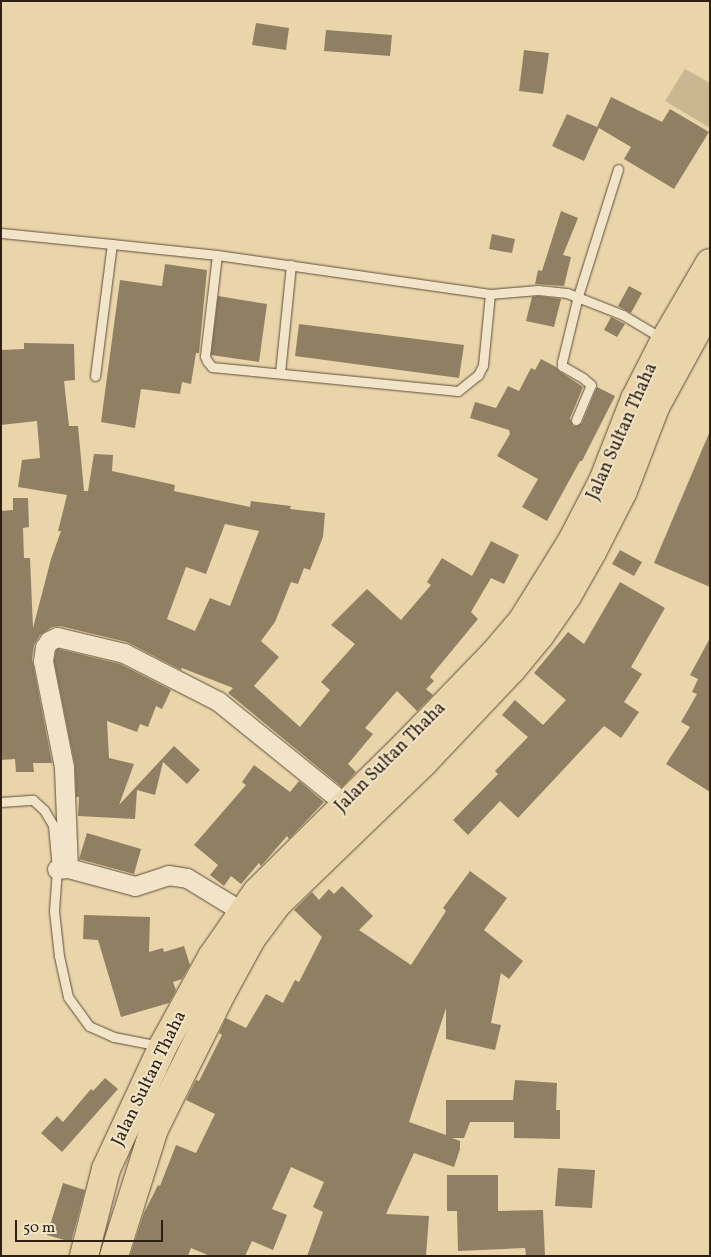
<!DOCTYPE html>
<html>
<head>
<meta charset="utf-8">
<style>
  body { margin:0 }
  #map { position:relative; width:711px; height:1257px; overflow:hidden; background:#ead5ab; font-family:Vollkorn,serif }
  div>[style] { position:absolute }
  .green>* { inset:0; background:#cab691 }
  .building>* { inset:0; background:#907f62 }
  .roads { filter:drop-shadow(0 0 1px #5d4e39) drop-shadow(0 0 1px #5d4e39) }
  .service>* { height:9px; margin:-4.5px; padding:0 4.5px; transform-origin:4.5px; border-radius:4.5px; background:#f1e4c8 }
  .minor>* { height:19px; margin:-9.5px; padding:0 9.5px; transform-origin:9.5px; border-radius:9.5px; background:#f1e4c8 }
  .trunk>* { height:28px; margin:-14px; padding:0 14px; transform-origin:14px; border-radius:14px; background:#ead5ab }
  span { translate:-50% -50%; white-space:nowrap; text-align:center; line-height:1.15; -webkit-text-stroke:4px #f1e4c8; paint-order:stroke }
  .street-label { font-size:18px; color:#2e2113 }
  .frame { position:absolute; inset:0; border:2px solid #2e2113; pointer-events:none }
  .scale { position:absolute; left:15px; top:1220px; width:148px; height:22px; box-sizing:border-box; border:2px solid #2e2113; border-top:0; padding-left:6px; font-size:15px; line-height:18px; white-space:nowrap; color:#2e2113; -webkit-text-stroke:4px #f1e4c8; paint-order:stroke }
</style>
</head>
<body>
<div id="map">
  <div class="green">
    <div style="clip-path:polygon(685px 69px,710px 83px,710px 128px,665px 101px)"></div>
  </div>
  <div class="building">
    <div style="clip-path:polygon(256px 23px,289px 28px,286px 50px,252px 45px)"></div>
    <div style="clip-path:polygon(326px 30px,392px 35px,390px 56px,324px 51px)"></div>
    <div style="clip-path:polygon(524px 50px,549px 53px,543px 94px,519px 91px)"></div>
    <div style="clip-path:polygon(611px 97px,662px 122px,670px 109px,709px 132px,674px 189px,624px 159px,631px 147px,599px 128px,584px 161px,552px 146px,567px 114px,597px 127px)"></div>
    <div style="clip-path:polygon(561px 211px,578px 218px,563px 255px,571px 257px,564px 286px,535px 284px,538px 270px,542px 271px)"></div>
    <div style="clip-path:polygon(492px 234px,515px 239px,512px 253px,489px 249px)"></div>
    <div style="clip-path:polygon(165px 264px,207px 270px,199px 353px,196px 353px,191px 384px,182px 382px,180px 394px,141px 389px,135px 428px,101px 422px,120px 280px,162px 286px)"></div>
    <div style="clip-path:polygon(629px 286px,642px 293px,631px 313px,618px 306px)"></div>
    <div style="clip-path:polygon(218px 296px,267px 304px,259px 362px,211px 355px)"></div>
    <div style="clip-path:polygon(538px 296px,561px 299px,554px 327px,526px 321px,532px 297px)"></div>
    <div style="clip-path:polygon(611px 317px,625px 324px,617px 337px,604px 330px)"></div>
    <div style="clip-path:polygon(299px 324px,464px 345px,459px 378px,295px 356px)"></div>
    <div style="clip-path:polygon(evenodd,24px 343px,74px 344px,75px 380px,64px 381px,69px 426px,78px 426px,84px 491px,88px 491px,94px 454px,113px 455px,112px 471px,175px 485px,174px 491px,250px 507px,251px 501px,291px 506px,290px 509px,325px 513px,323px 537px,310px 570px,304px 568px,298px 584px,291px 582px,275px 622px,261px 641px,279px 657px,254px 686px,300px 727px,330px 690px,321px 682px,355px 644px,331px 625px,367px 589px,401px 620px,431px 585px,427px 582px,442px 558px,472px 576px,491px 541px,519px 555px,504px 584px,491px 578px,471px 612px,478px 619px,430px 677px,434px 681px,426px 689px,433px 695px,417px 711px,397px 691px,365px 728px,373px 734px,348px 764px,356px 772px,342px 787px,228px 693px,233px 688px,182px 668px,181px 670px,127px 642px,60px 626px,52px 627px,40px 635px,34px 645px,32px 659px,52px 763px,33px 763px,34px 772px,16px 772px,15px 759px,1px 760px,1px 511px,13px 510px,13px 498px,28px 498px,29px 527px,23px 528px,24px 558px,30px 558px,33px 628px,51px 559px,61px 531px,58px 531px,67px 495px,18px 487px,22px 460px,40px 458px,37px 421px,1px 425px,1px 350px,24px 349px,24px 343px,225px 524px,259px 531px,230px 606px,210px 598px,195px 631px,167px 619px,186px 567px,206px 574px,225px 524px)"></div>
    <div style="clip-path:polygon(541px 359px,556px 367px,559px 371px,583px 387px,570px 418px,573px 426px,577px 426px,582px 423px,597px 387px,615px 396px,582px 461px,580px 461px,547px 521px,522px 507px,538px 479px,497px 456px,510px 434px,509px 430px,470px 418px,475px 402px,496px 408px,508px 386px,519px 391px,531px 368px,535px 370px)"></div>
    <div style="clip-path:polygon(710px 431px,710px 587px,654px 563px)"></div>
    <div style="clip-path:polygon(620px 550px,642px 562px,634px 576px,612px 564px)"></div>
    <div style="clip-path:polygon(620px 582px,665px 608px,631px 667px,642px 674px,624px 702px,639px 712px,621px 738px,604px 726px,518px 818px,500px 801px,468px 835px,453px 820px,498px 774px,495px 771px,528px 737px,502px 715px,515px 700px,543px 725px,566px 700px,534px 673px,568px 632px,584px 644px)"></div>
    <div style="clip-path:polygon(710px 638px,710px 792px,666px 764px,690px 727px,681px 722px,697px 694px,692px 692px,698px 679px,690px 675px)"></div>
    <div style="clip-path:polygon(58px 649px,120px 664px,171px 690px,162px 709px,156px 706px,148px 727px,140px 724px,137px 732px,107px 721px,109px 758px,134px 764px,119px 805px,174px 746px,200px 770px,187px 784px,163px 762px,155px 795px,137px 790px,135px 819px,78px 816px,79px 797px,76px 797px,75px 765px,54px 661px,56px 651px)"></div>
    <div style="clip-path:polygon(254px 765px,290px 792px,299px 781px,324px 802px,289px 839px,287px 836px,261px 866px,259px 863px,241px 884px,231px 876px,224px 886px,210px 875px,218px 865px,194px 845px,246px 785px,242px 782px)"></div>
    <div style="clip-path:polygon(87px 833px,141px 849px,134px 874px,79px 859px)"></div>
    <div style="clip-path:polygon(470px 871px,507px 898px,484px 930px,523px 961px,509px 979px,501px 973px,491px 1023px,501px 1025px,495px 1050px,446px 1039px,446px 1008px,409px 1122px,446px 1135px,446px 1100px,513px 1100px,515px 1080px,557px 1083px,556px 1110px,560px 1110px,560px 1139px,514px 1138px,514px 1122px,470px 1122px,464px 1138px,452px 1138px,460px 1141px,460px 1149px,454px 1167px,414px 1153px,386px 1214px,429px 1216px,426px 1256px,307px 1256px,323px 1212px,313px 1207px,324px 1182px,291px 1167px,272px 1209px,287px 1215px,273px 1250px,252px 1241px,245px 1256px,210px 1256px,191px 1248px,188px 1256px,130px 1256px,144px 1213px,158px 1185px,160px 1186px,176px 1145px,196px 1153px,215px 1114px,186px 1100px,196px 1080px,199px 1081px,222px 1035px,219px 1033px,226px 1018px,246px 1028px,266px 994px,283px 1003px,295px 980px,299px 982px,322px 937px,294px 910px,312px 892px,319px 900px,329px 889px,334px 894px,342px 886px,373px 916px,359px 930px,411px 965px,446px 911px,443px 908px)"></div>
    <div style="clip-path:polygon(84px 915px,150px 917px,149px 952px,163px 948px,164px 952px,184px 946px,190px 965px,182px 979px,173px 982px,176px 990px,169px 1003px,121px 1017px,98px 940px,83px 939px)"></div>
    <div style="clip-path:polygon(105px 1078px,118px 1089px,62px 1152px,41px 1133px,57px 1116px,63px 1122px,91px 1089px,93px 1091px)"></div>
    <div style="clip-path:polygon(558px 1168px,595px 1170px,592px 1208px,555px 1206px)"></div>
    <div style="clip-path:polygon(447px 1175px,498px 1175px,498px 1211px,543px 1210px,545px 1256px,526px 1256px,525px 1248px,458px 1251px,457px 1211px,447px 1211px)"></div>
    <div style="clip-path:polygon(63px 1183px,85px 1190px,71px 1242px,47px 1235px)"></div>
  </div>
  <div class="roads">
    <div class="service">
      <div style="left:1px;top:233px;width:112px;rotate:5.7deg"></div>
      <div style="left:217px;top:255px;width:102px;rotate:96.8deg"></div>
      <div style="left:205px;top:356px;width:5px;rotate:68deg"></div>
      <div style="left:207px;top:361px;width:8px;rotate:50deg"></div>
      <div style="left:212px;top:367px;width:247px;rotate:5.6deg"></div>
      <div style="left:458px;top:391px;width:26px;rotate:-39deg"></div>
      <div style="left:478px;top:375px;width:11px;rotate:-63deg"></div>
      <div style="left:483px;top:365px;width:71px;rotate:-84.4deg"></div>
      <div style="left:280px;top:373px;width:109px;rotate:-84.2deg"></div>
      <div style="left:95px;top:376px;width:133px;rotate:-82.7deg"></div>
      <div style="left:112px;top:244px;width:106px;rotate:6deg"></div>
      <div style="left:217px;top:255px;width:276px;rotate:8.1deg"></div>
      <div style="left:490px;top:294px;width:48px;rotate:-4.8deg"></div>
      <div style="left:538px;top:290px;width:29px;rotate:6deg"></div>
      <div style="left:567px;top:293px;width:60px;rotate:21.4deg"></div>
      <div style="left:623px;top:315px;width:47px;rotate:31deg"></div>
      <div style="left:576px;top:420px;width:38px;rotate:-67deg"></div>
      <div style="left:591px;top:385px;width:11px;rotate:-139deg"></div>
      <div style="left:583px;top:378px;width:24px;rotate:-150deg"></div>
      <div style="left:562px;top:366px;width:4px;rotate:-90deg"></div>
      <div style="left:562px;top:362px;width:68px;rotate:-76.4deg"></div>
      <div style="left:578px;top:296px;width:133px;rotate:-72.5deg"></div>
      <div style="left:1px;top:802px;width:32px;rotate:-4deg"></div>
      <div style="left:33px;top:800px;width:15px;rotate:42deg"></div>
      <div style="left:44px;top:810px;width:17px;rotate:59deg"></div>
      <div style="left:53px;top:825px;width:44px;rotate:84.8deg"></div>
      <div style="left:57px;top:869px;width:42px;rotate:94.1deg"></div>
      <div style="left:54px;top:911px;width:45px;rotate:83.7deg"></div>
      <div style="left:59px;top:956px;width:42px;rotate:77.6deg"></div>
      <div style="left:68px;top:997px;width:36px;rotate:54deg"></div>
      <div style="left:89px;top:1026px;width:27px;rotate:24deg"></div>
      <div style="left:114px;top:1037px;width:47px;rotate:11.1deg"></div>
    </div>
    <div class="minor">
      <div style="left:68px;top:868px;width:101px;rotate:-92.3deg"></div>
      <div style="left:64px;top:767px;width:108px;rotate:-101.2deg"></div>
      <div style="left:43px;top:661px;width:14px;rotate:-82deg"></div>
      <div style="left:45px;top:647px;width:7px;rotate:-56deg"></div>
      <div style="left:49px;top:641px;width:9px;rotate:-27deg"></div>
      <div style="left:57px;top:637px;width:69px;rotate:13.4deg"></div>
      <div style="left:124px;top:653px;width:106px;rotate:27.1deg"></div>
      <div style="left:218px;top:701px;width:164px;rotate:39deg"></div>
      <div style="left:57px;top:869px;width:11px;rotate:-5deg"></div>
      <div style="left:68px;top:868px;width:69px;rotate:15deg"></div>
      <div style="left:135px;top:886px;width:35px;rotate:-18deg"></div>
      <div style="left:168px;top:875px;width:19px;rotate:9deg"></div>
      <div style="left:187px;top:878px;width:66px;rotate:31.3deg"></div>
    </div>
    <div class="trunk">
      <div style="left:84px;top:1256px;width:90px;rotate:-75.8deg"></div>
      <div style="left:106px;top:1169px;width:136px;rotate:-65.1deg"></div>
      <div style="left:163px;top:1046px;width:102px;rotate:-61.2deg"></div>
      <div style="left:212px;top:957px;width:79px;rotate:-55.3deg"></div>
      <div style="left:257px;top:892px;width:209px;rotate:-44.6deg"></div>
      <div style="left:406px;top:745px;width:127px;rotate:-46deg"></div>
      <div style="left:494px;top:654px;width:45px;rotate:-49.5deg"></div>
      <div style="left:523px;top:620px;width:91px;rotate:-58.1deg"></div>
      <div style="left:571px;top:543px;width:70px;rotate:-62.7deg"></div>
      <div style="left:603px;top:481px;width:88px;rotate:-68.7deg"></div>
      <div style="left:635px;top:399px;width:66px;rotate:-63deg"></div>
      <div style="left:665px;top:340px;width:89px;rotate:-59.7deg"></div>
      <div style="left:114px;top:1256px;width:133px;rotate:-72.5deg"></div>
      <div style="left:154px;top:1129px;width:151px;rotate:-63.6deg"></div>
      <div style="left:221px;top:994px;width:63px;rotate:-61.4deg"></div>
      <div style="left:251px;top:939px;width:44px;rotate:-53.4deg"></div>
      <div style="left:277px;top:904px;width:203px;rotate:-44deg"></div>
      <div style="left:423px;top:763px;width:128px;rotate:-46.6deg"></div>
      <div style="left:511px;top:670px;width:45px;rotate:-50.4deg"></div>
      <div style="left:540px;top:635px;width:47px;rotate:-55.3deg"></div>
      <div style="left:567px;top:596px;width:51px;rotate:-60.4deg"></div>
      <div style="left:592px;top:552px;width:68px;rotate:-63.1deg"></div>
      <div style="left:623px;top:491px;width:90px;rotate:-69.1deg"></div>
      <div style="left:655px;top:407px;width:115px;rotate:-61.4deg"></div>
    </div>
  </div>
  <div class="street-label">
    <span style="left:623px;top:432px;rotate:-66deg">Jalan Sultan Thaha</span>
    <span style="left:391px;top:758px;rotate:-45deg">Jalan Sultan Thaha</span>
    <span style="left:150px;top:1079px;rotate:-64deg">Jalan Sultan Thaha</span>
  </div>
  <div class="frame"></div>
  <div class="scale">50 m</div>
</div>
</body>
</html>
